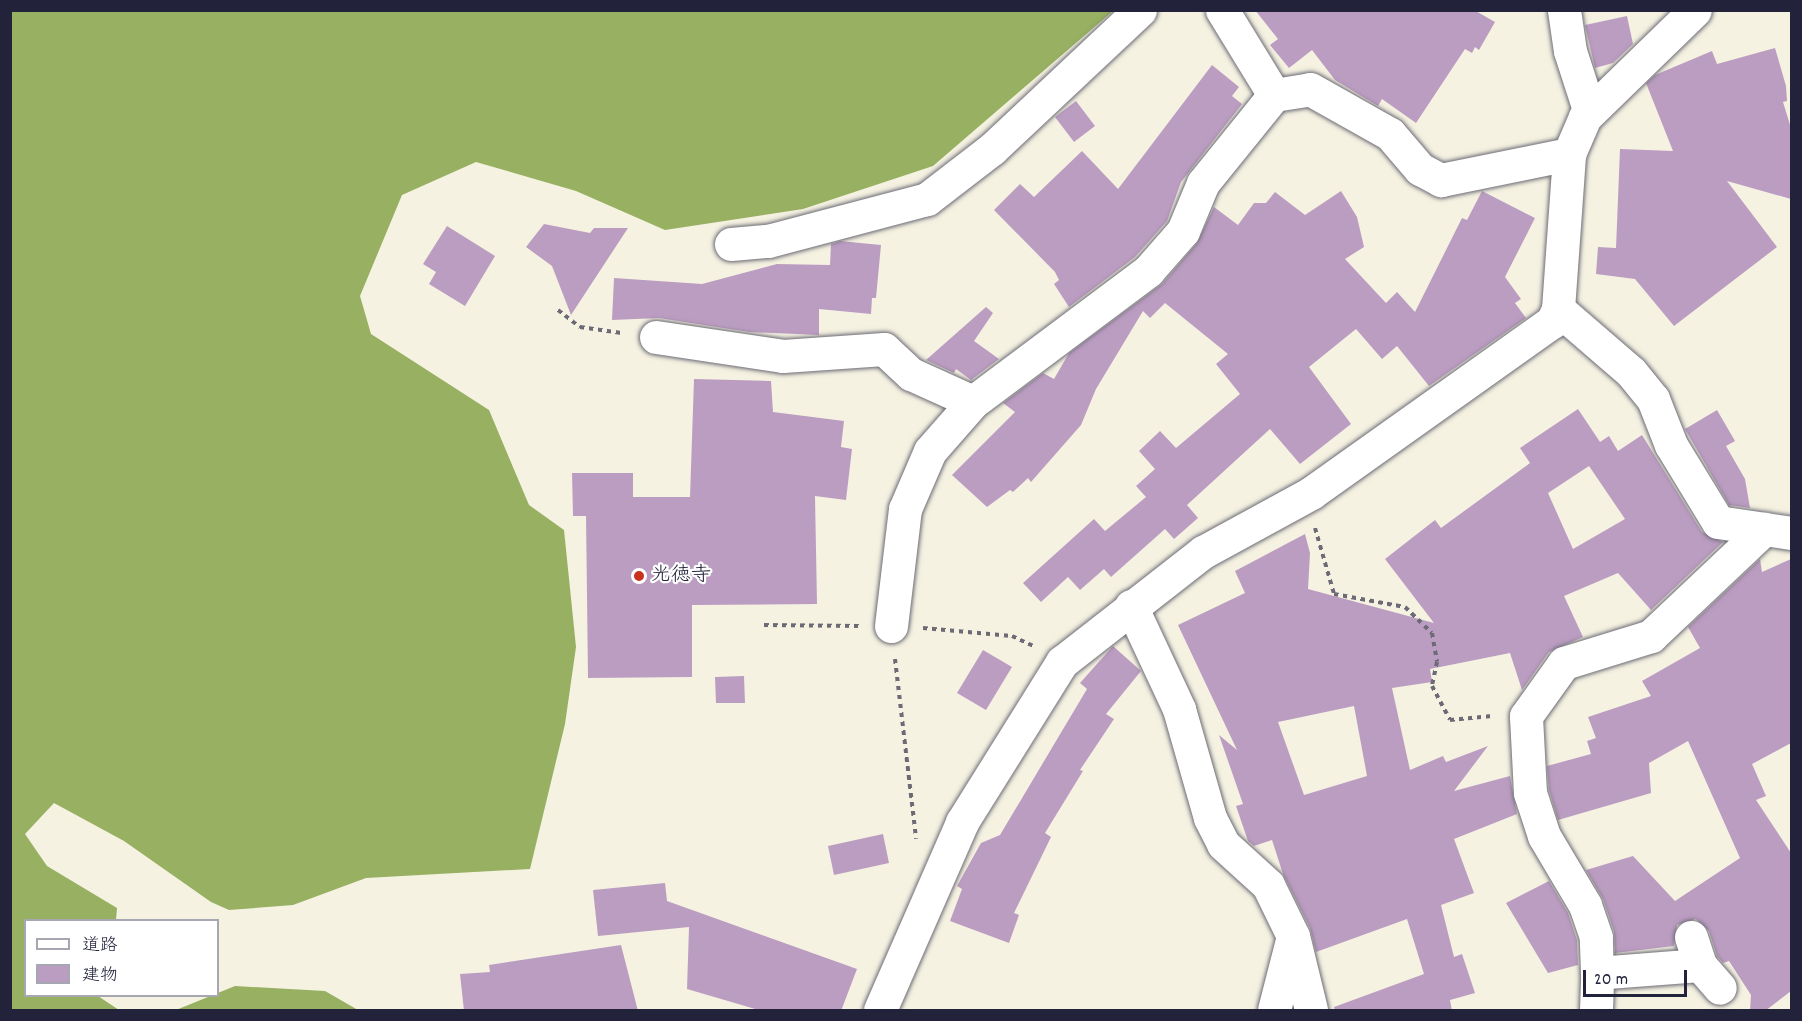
<!DOCTYPE html>
<html>
<head>
<meta charset="utf-8">
<style>
  body { margin:0 }
  #map { position:relative; width:1802px; height:1021px; overflow:hidden; background:#f5f2e2; font-family:Dekko,"Klee One",sans-serif }
  div>[style] { position:absolute }
  .forest>* { inset:0; background:#97b061 }
  .building>* { inset:0; background:#bc9dc2 }
  .path>* { height:4px; margin-top:-2px; transform-origin:0; background:repeating-linear-gradient(90deg,#6c6b75 0 4.5px,transparent 0 9px) }
  .roads { filter:drop-shadow(0 0 2px #6c6b75) drop-shadow(0 0 2px #6c6b75) }
  .minor>* { height:33px; margin:-16.5px; padding:0 16.5px; transform-origin:16.5px; border-radius:16.5px; background:#fff }
  .dots>* { width:16px; height:16px; translate:-50% -50%; box-sizing:border-box; border:3px solid #fff; border-radius:50% }
  span { translate:-50% -50%; white-space:nowrap; text-align:center; line-height:1.15; -webkit-text-stroke:4.5px #fff; paint-order:stroke }
  .poi-label { font-size:20px; color:#22223b }
  .left { translate:0 -50%; text-align:left }
  .frame { position:absolute; inset:0; border:12px solid #22223b; pointer-events:none }
  .legend { position:absolute; left:24px; top:919px; width:195px; height:78px; box-sizing:border-box; background:#fff; border:2px solid #a7a7b1; margin:0; padding:8px 10px; list-style:none; font-size:18px; color:#22223b }
  .legend li { display:flex; align-items:center; gap:12px; height:30px }
  .legend b { width:30px; border:2px solid #a7a7b1 }
  .scale { position:absolute; left:1583px; top:970px; width:104px; height:27px; box-sizing:border-box; border:3px solid #22223b; border-top:0; padding-left:8px; font-size:18px; line-height:21px; white-space:nowrap; color:#22223b; -webkit-text-stroke:4px #fff; paint-order:stroke }
</style>
</head>
<body>
<div id="map">
  <div class="forest">
    <div style="clip-path:polygon(10px 11px,11px 10px,1113px 11px,933px 166px,803px 209px,665px 230px,576px 191px,476px 162px,402px 195px,360px 296px,371px 334px,489px 410px,529px 505px,564px 530px,576px 647px,565px 724px,530px 869px,366px 878px,293px 905px,229px 910px,211px 902px,124px 841px,54px 803px,25px 834px,47px 866px,117px 908px,116px 920px,26px 920px,26px 996px,98px 996px,119px 1010px,11px 1010px)"></div>
    <div style="clip-path:polygon(235px 986px,325px 991px,358px 1010px,176px 1010px)"></div>
  </div>
  <div class="building">
    <div style="clip-path:polygon(1255px 10px,1474px 10px,1495px 22px,1479px 50px,1475px 47px,1472px 53px,1465px 49px,1416px 123px,1382px 99px,1378px 106px,1335px 80px,1312px 50px,1289px 68px,1270px 45px,1278px 39px)"></div>
    <div style="clip-path:polygon(1627px 16px,1633px 44px,1613px 63px,1595px 68px,1585px 25px)"></div>
    <div style="clip-path:polygon(1775px 48px,1786px 86px,1787px 101px,1783px 102px,1791px 128px,1791px 199px,1727px 181px,1777px 247px,1674px 326px,1635px 279px,1596px 274px,1598px 247px,1616px 248px,1620px 149px,1673px 151px,1646px 83px,1655px 75px,1712px 51px,1717px 64px)"></div>
    <div style="clip-path:polygon(1212px 65px,1239px 87px,1232px 96px,1242px 104px,1181px 182px,1167px 221px,1135px 257px,1069px 307px,1054px 284px,1059px 280px,1055px 272px,994px 210px,1020px 184px,1034px 197px,1082px 151px,1118px 189px)"></div>
    <div style="clip-path:polygon(1076px 101px,1095px 126px,1074px 142px,1055px 117px)"></div>
    <div style="clip-path:polygon(1341px 191px,1357px 217px,1364px 247px,1345px 259px,1386px 303px,1397px 292px,1415px 312px,1462px 218px,1467px 220px,1482px 191px,1535px 218px,1505px 277px,1521px 299px,1515px 303px,1526px 318px,1429px 386px,1397px 346px,1382px 359px,1356px 329px,1309px 367px,1351px 424px,1300px 464px,1270px 429px,1187px 505px,1198px 518px,1174px 539px,1165px 529px,1111px 577px,1104px 569px,1080px 590px,1068px 577px,1041px 602px,1023px 583px,1094px 519px,1105px 531px,1146px 497px,1136px 486px,1155px 469px,1139px 451px,1160px 431px,1176px 448px,1240px 394px,1216px 364px,1228px 354px,1165px 303px,1150px 318px,1143px 311px,1096px 389px,1081px 425px,1031px 482px,1028px 478px,1013px 492px,1010px 490px,987px 507px,952px 475px,1015px 412px,1003px 403px,1043px 373px,1054px 379px,1069px 353px,1162px 284px,1197px 243px,1214px 207px,1238px 225px,1254px 203px,1266px 203px,1275px 192px,1305px 215px)"></div>
    <div style="clip-path:polygon(544px 224px,590px 233px,594px 228px,628px 228px,571px 315px,552px 266px,526px 247px)"></div>
    <div style="clip-path:polygon(447px 226px,495px 256px,465px 306px,429px 284px,436px 272px,423px 264px)"></div>
    <div style="clip-path:polygon(840px 241px,881px 245px,876px 298px,872px 298px,871px 314px,819px 309px,819px 335px,749px 332px,659px 318px,612px 320px,614px 278px,702px 284px,777px 264px,830px 265px,831px 244px)"></div>
    <div style="clip-path:polygon(986px 307px,993px 313px,974px 341px,999px 359px,971px 380px,956px 369px,954px 373px,926px 360px)"></div>
    <div style="clip-path:polygon(694px 379px,771px 381px,773px 412px,844px 421px,841px 447px,852px 449px,846px 500px,815px 496px,817px 604px,692px 605px,692px 677px,588px 678px,586px 516px,573px 516px,572px 473px,633px 473px,633px 497px,690px 497px)"></div>
    <div style="clip-path:polygon(evenodd,1578px 409px,1600px 442px,1609px 436px,1618px 451px,1642px 435px,1702px 532px,1723px 542px,1651px 610px,1618px 573px,1564px 596px,1583px 637px,1549px 652px,1522px 690px,1510px 653px,1430px 669px,1432px 682px,1392px 688px,1410px 770px,1443px 756px,1446px 762px,1488px 746px,1454px 791px,1510px 776px,1517px 814px,1454px 839px,1474px 893px,1441px 905px,1454px 957px,1462px 954px,1475px 993px,1450px 1000px,1452px 1011px,1335px 1011px,1334px 1007px,1424px 974px,1407px 919px,1316px 952px,1310px 928px,1283px 874px,1272px 840px,1254px 846px,1248px 841px,1236px 806px,1243px 804px,1219px 735px,1237px 750px,1178px 625px,1245px 593px,1235px 571px,1305px 534px,1310px 553px,1308px 589px,1434px 623px,1385px 559px,1435px 520px,1441px 528px,1530px 463px,1520px 448px,1578px 409px,1589px 466px,1625px 519px,1573px 549px,1548px 493px,1589px 466px,1578px 409px,1354px 706px,1367px 776px,1304px 795px,1278px 722px,1354px 706px)"></div>
    <div style="clip-path:polygon(1717px 410px,1735px 441px,1726px 446px,1745px 479px,1750px 508px,1729px 505px,1685px 429px)"></div>
    <div style="clip-path:polygon(1760px 559px,1762px 572px,1791px 559px,1791px 743px,1752px 764px,1766px 796px,1756px 800px,1791px 853px,1791px 991px,1765px 1011px,1750px 1011px,1751px 995px,1729px 961px,1723px 963px,1717px 956px,1709px 931px,1696px 919px,1677px 925px,1674px 946px,1615px 953px,1614px 931px,1603px 899px,1586px 870px,1633px 856px,1675px 901px,1740px 858px,1688px 741px,1649px 763px,1651px 793px,1558px 820px,1549px 790px,1547px 766px,1591px 754px,1587px 741px,1596px 738px,1588px 717px,1651px 696px,1642px 681px,1700px 648px,1688px 627px)"></div>
    <div style="clip-path:polygon(1113px 646px,1141px 671px,1106px 714px,1114px 719px,1080px 770px,1083px 771px,1045px 833px,1051px 837px,1014px 913px,1019px 915px,1009px 943px,950px 921px,962px 889px,957px 886px,981px 843px,1000px 835px,1087px 689px,1080px 683px)"></div>
    <div style="clip-path:polygon(983px 650px,1012px 667px,986px 710px,957px 693px)"></div>
    <div style="clip-path:polygon(744px 676px,745px 703px,716px 703px,715px 677px)"></div>
    <div style="clip-path:polygon(883px 834px,889px 863px,834px 875px,828px 846px)"></div>
    <div style="clip-path:polygon(1549px 881px,1568px 913px,1577px 940px,1578px 965px,1548px 973px,1506px 903px)"></div>
    <div style="clip-path:polygon(665px 883px,667px 901px,857px 969px,841px 1011px,762px 1011px,687px 989px,689px 927px,598px 936px,593px 890px)"></div>
    <div style="clip-path:polygon(621px 945px,638px 1011px,464px 1011px,460px 974px,490px 972px,489px 965px)"></div>
  </div>
  <div class="path">
    <div style="left:558px;top:310px;width:28px;rotate:38deg"></div>
    <div style="left:580px;top:327px;width:42px;rotate:8.1deg"></div>
    <div style="left:1315px;top:528px;width:69px;rotate:73.9deg"></div>
    <div style="left:1334px;top:594px;width:72px;rotate:10.4deg"></div>
    <div style="left:1405px;top:607px;width:37px;rotate:44deg"></div>
    <div style="left:1432px;top:633px;width:29px;rotate:80deg"></div>
    <div style="left:1437px;top:662px;width:25px;rotate:102deg"></div>
    <div style="left:1432px;top:686px;width:38px;rotate:62deg"></div>
    <div style="left:1450px;top:720px;width:42px;rotate:-5.4deg"></div>
    <div style="left:764px;top:625px;width:95px;rotate:0.6deg"></div>
    <div style="left:923px;top:628px;width:89px;rotate:5.1deg"></div>
    <div style="left:1012px;top:636px;width:23px;rotate:25deg"></div>
    <div style="left:895px;top:659px;width:181px;rotate:83.3deg"></div>
  </div>
  <div class="roads">
    <div class="minor">
      <div style="left:1222px;top:10px;width:100px;rotate:58.5deg"></div>
      <div style="left:1564px;top:10px;width:41px;rotate:81.7deg"></div>
      <div style="left:1570px;top:51px;width:62px;rotate:72.1deg"></div>
      <div style="left:731px;top:244px;width:37px;rotate:-5deg"></div>
      <div style="left:768px;top:241px;width:164px;rotate:-14.8deg"></div>
      <div style="left:927px;top:199px;width:82px;rotate:-37.6deg"></div>
      <div style="left:992px;top:149px;width:203px;rotate:-43.2deg"></div>
      <div style="left:1558px;top:309px;width:96px;rotate:40.8deg"></div>
      <div style="left:1631px;top:372px;width:35px;rotate:51deg"></div>
      <div style="left:1653px;top:399px;width:49px;rotate:68.6deg"></div>
      <div style="left:1671px;top:445px;width:90px;rotate:58.6deg"></div>
      <div style="left:1718px;top:522px;width:75px;rotate:8.5deg"></div>
      <div style="left:656px;top:337px;width:128px;rotate:8.5deg"></div>
      <div style="left:783px;top:356px;width:101px;rotate:-4deg"></div>
      <div style="left:884px;top:349px;width:37px;rotate:43deg"></div>
      <div style="left:911px;top:374px;width:68px;rotate:24.3deg"></div>
      <div style="left:1131px;top:606px;width:114px;rotate:65deg"></div>
      <div style="left:1179px;top:709px;width:113px;rotate:74.1deg"></div>
      <div style="left:1210px;top:818px;width:29px;rotate:63deg"></div>
      <div style="left:1223px;top:844px;width:61px;rotate:42.3deg"></div>
      <div style="left:1268px;top:885px;width:57px;rotate:63.9deg"></div>
      <div style="left:1293px;top:936px;width:76px;rotate:104.4deg"></div>
      <div style="left:891px;top:626px;width:118px;rotate:-83.2deg"></div>
      <div style="left:905px;top:509px;width:63px;rotate:-66.7deg"></div>
      <div style="left:930px;top:451px;width:65px;rotate:-48.7deg"></div>
      <div style="left:973px;top:402px;width:219px;rotate:-36.8deg"></div>
      <div style="left:1148px;top:271px;width:53px;rotate:-48.8deg"></div>
      <div style="left:1183px;top:231px;width:52px;rotate:-67.4deg"></div>
      <div style="left:1203px;top:183px;width:113px;rotate:-51.1deg"></div>
      <div style="left:1274px;top:95px;width:36px;rotate:-9deg"></div>
      <div style="left:1310px;top:89px;width:92px;rotate:29.4deg"></div>
      <div style="left:1390px;top:134px;width:46px;rotate:49.4deg"></div>
      <div style="left:1420px;top:169px;width:24px;rotate:28deg"></div>
      <div style="left:1441px;top:180px;width:131px;rotate:-11.5deg"></div>
      <div style="left:1691px;top:937px;width:29px;rotate:72deg"></div>
      <div style="left:1700px;top:965px;width:30px;rotate:49deg"></div>
      <div style="left:1294px;top:940px;width:72px;rotate:76.3deg"></div>
      <div style="left:1700px;top:965px;width:103px;rotate:175.6deg"></div>
      <div style="left:1597px;top:973px;width:36px;rotate:-92deg"></div>
      <div style="left:1596px;top:937px;width:34px;rotate:-109deg"></div>
      <div style="left:1585px;top:905px;width:80px;rotate:-120.7deg"></div>
      <div style="left:1544px;top:836px;width:45px;rotate:-108deg"></div>
      <div style="left:1530px;top:793px;width:77px;rotate:-93deg"></div>
      <div style="left:1526px;top:716px;width:65px;rotate:-54.4deg"></div>
      <div style="left:1564px;top:663px;width:91px;rotate:-17.2deg"></div>
      <div style="left:1651px;top:636px;width:156px;rotate:-43.4deg"></div>
      <div style="left:880px;top:1010px;width:205px;rotate:-66.4deg"></div>
      <div style="left:962px;top:822px;width:189px;rotate:-58deg"></div>
      <div style="left:1062px;top:662px;width:179px;rotate:-38deg"></div>
      <div style="left:1203px;top:552px;width:123px;rotate:-28.6deg"></div>
      <div style="left:1311px;top:493px;width:296px;rotate:-35.4deg"></div>
      <div style="left:1552px;top:322px;width:14px;rotate:-65deg"></div>
      <div style="left:1558px;top:309px;width:155px;rotate:-85.9deg"></div>
      <div style="left:1569px;top:154px;width:40px;rotate:-66.6deg"></div>
      <div style="left:1585px;top:117px;width:153px;rotate:-44.2deg"></div>
      <div style="left:1596px;top:1010px;width:37px;rotate:-88deg"></div>
    </div>
  </div>
  <div class="dots">
    <div style="left:639px;top:576px;background:#c8321e"></div>
  </div>
  <div class="poi-label">
    <span class="left" style="left:651px;top:576px">光徳寺</span>
  </div>
  <div class="frame"></div>
  <ul class="legend">
  <li><b style="height:8px;background:#fff"></b>道路</li>
  <li><b style="height:16px;background:#bc9dc2"></b>建物</li>
  </ul>
  <div class="scale">20 m</div>
</div>
</body>
</html>
